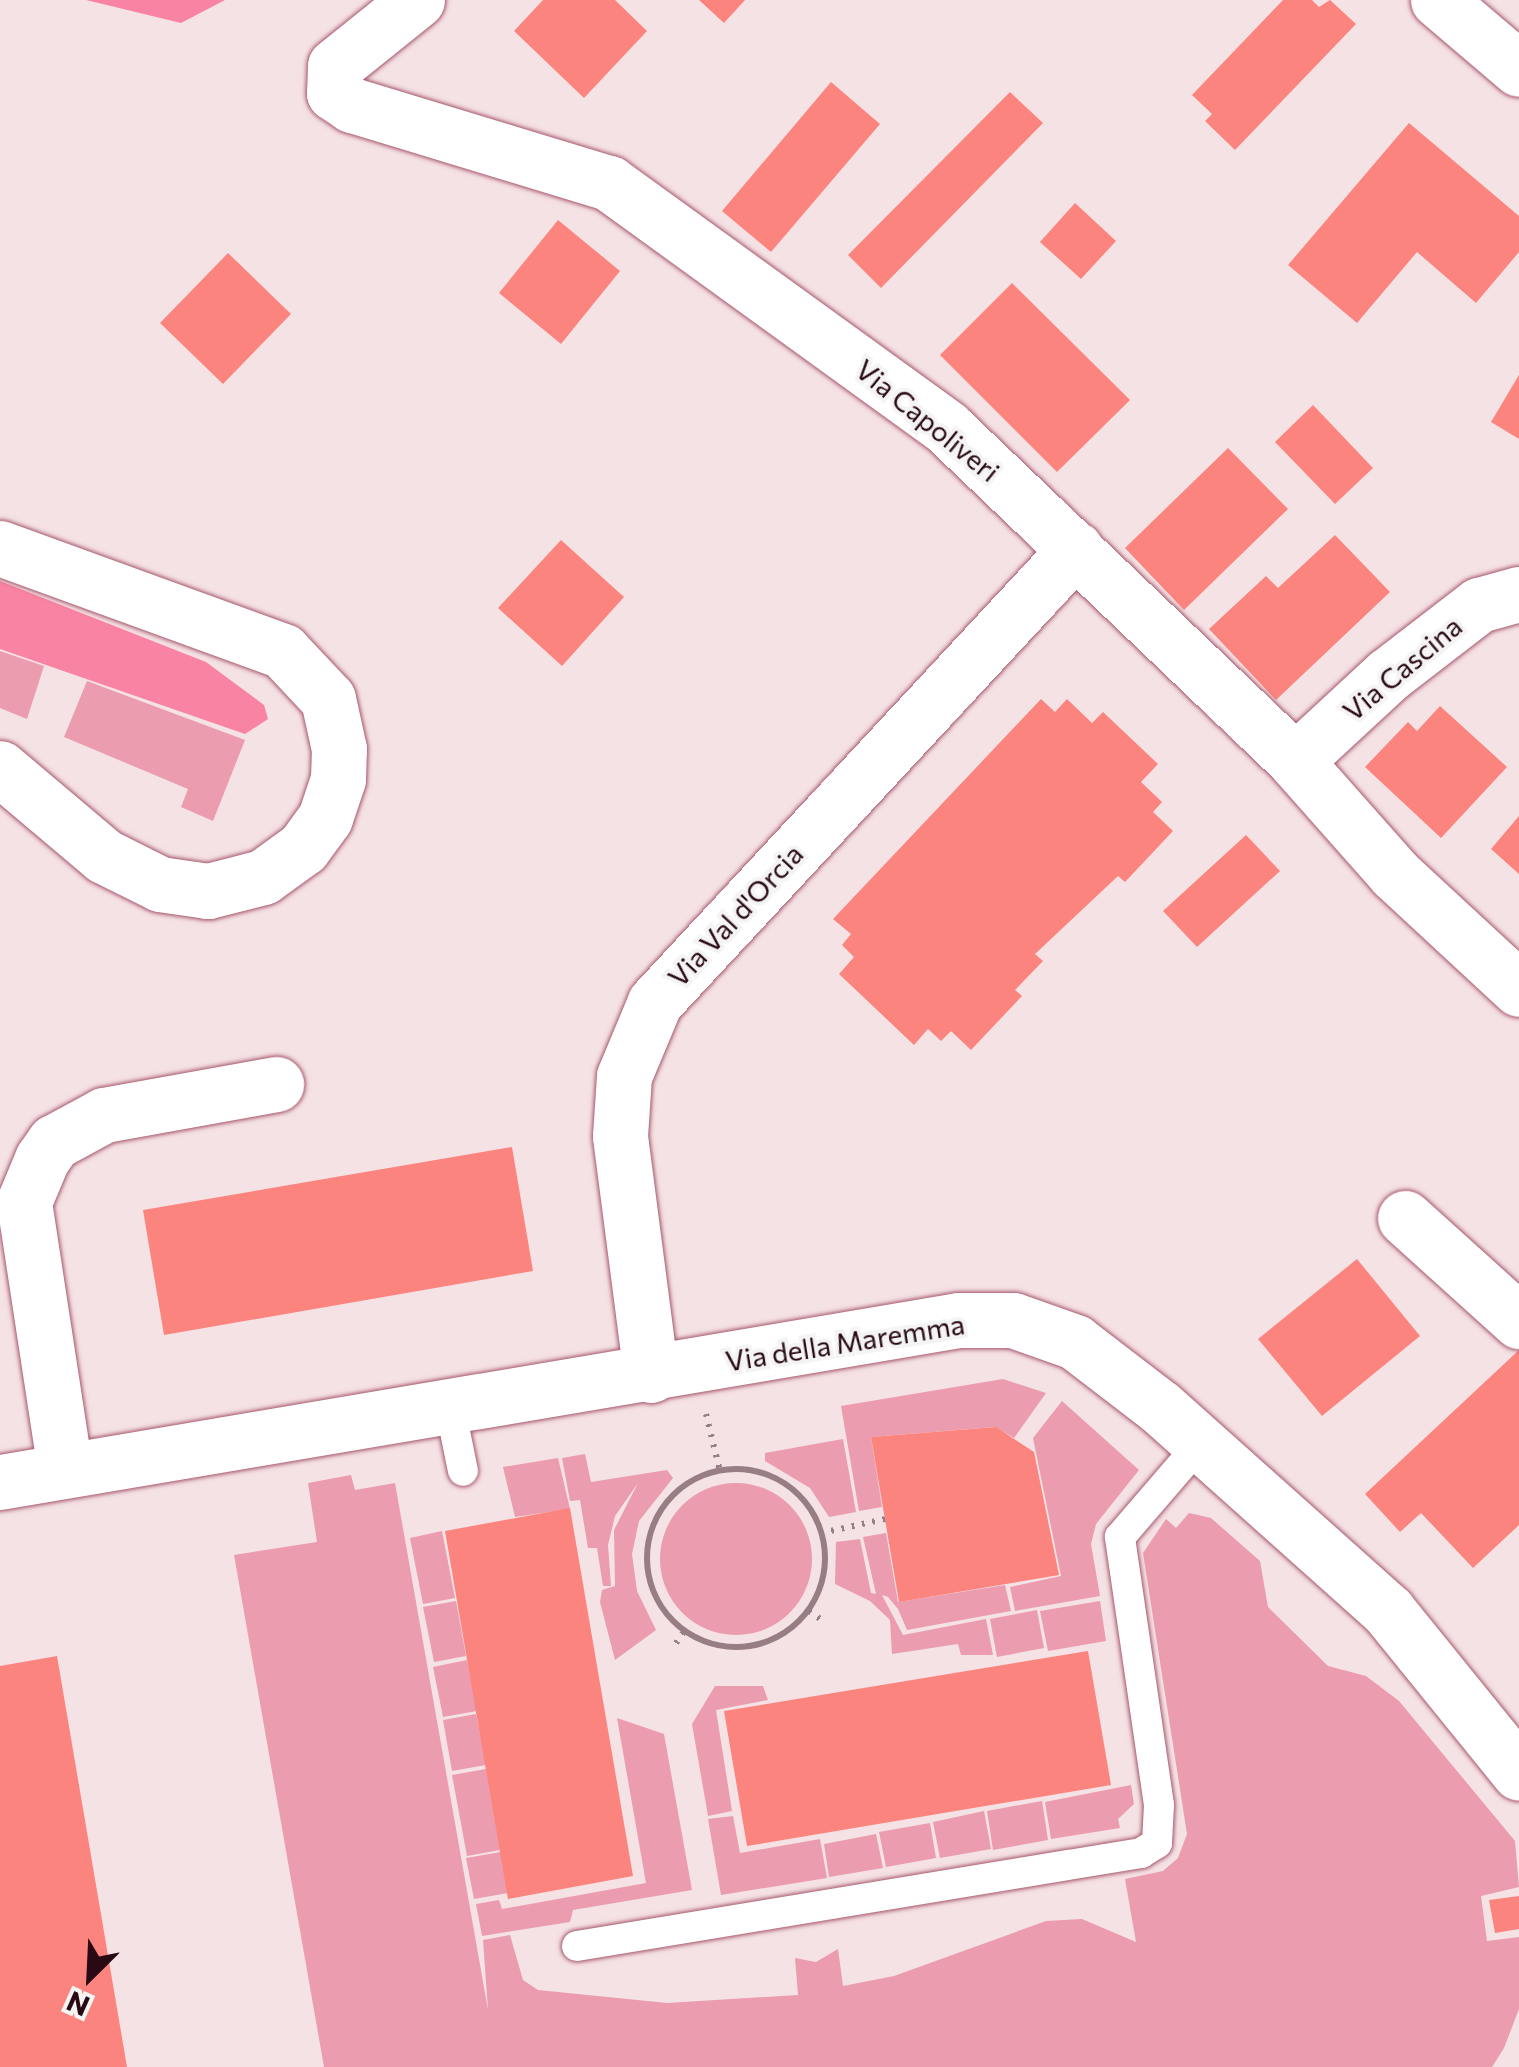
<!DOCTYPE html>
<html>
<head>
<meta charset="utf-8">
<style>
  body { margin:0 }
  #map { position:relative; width:1519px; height:2067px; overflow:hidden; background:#f5e2e5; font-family:Commissioner,sans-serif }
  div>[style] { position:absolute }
  .green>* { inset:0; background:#eb9cae }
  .round { border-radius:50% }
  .forest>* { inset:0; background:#f983a2 }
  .building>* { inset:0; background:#fc847e }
  .path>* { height:6px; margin-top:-3px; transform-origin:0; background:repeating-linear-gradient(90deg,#977e84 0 2.5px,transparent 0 10.5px) }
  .path>.ring { margin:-3px; padding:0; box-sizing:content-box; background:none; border:6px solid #977e84; border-radius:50% }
  .roads { filter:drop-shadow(0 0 2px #a7576c) drop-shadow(0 0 2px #a7576c) }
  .service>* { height:30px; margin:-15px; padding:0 15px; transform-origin:15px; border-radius:15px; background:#fff }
  .minor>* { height:55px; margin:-27.5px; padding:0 27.5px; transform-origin:27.5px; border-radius:27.5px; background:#fff }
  span { translate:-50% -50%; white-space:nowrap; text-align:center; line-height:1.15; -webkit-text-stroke:8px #f4f4f4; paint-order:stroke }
  .street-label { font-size:28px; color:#290913 }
  .north { position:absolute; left:40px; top:1927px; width:100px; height:100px; -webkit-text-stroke:8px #f4f4f4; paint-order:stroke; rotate:204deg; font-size:28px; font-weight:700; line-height:40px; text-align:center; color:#290913 }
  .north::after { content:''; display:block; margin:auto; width:35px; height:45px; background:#290913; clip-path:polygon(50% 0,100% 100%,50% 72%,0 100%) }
</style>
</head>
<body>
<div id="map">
  <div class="green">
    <div style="clip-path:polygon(0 651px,44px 666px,27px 719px,0 708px)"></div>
    <div style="clip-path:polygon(87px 681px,245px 740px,213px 821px,181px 807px,188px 789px,64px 737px)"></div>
    <div style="clip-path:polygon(1003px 1379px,1046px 1393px,1014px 1438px,995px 1427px,871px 1437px,882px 1507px,859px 1511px,841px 1406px)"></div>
    <div style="clip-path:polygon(1062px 1401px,1139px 1470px,1096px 1524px,1091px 1544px,1100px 1596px,1015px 1611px,1010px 1587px,1061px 1576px,1033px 1438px)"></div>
    <div style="clip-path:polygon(843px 1439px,856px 1512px,829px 1517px,810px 1488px,765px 1461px,765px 1453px)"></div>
    <div style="clip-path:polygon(585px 1454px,591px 1482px,667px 1470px,673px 1478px,639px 1521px,632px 1554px,637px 1591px,656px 1630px,615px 1660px,600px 1602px,602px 1590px,615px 1586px,614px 1530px,638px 1483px,615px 1516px,608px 1545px,611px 1586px,603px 1586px,597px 1548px,588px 1548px,580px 1500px,570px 1501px,562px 1458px)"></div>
    <div style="clip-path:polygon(558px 1458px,570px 1509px,515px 1517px,503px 1467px)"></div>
    <div style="clip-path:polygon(351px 1475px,355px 1490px,395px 1483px,488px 2010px,483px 1940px,510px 1935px,523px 1980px,538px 1990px,667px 2003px,798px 1995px,795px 1958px,816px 1962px,838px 1949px,843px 1986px,894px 1976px,1046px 1921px,1082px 1919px,1136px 1942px,1125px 1879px,1163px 1871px,1178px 1858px,1187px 1834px,1143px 1553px,1166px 1519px,1176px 1528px,1189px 1513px,1211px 1518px,1260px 1561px,1268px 1607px,1328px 1666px,1366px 1676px,1399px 1701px,1515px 1841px,1519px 1887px,1481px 1896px,1487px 1941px,1519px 1937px,1519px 2009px,1504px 2048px,1492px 2067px,324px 2067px,234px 1555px,317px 1542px,308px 1483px)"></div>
    <div class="round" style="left:660px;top:1483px;width:152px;height:152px"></div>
    <div style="clip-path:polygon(442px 1531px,455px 1598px,423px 1604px,410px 1538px)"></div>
    <div style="clip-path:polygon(886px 1533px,898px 1602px,1005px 1585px,1011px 1611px,907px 1630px,898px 1609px,888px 1597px,882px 1595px,903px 1635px,986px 1619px,993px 1655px,961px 1655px,958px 1644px,892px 1654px,890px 1620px,870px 1601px,835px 1584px,836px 1542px,860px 1539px,871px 1593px,876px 1594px,863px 1537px)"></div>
    <div style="clip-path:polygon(456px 1601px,466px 1656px,434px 1662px,423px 1607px)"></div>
    <div style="clip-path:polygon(1100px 1601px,1106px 1641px,1048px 1651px,1040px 1611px)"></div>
    <div style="clip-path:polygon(1037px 1610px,1044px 1648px,997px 1657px,990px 1619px)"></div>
    <div style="clip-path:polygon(467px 1660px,477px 1711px,443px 1717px,433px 1667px)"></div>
    <div style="clip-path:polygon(715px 1686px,763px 1686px,768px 1700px,716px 1710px,732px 1811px,708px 1816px,692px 1724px)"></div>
    <div style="clip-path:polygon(476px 1714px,486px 1765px,452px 1771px,443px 1720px)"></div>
    <div style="clip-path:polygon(617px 1718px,664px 1734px,692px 1890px,573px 1910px,570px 1922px,482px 1936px,476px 1904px,499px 1900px,502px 1909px,646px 1883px)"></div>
    <div style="clip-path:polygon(486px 1769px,500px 1850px,467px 1856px,452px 1775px)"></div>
    <div style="clip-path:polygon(1131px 1785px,1134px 1804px,1118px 1819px,1120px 1828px,1051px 1839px,1045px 1802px)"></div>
    <div style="clip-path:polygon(1042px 1801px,1048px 1840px,993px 1850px,987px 1811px)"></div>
    <div style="clip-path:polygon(984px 1811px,991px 1849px,940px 1858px,933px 1822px)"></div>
    <div style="clip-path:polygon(733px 1816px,740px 1853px,820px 1839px,827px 1878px,721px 1895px,708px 1819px)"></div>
    <div style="clip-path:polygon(930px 1823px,936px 1858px,886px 1867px,879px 1832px)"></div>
    <div style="clip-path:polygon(876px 1834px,883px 1868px,829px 1877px,824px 1844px)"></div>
    <div style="clip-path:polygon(501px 1852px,508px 1893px,474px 1899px,466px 1858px)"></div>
  </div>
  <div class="forest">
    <div style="clip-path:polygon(86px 0,225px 0,181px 23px)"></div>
    <div style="clip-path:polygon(0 581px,206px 662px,264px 705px,268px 719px,245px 734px,0 649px)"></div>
  </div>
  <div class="building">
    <div style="clip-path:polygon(543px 0,615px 0,647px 31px,584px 98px,514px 31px)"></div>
    <div style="clip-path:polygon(699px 0,745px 0,724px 23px)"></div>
    <div style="clip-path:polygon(1283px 0,1312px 0,1319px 7px,1330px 0,1356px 24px,1235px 150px,1205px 121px,1212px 114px,1192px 95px)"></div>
    <div style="clip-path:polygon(831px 82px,880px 124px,771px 252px,722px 211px)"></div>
    <div style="clip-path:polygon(1010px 92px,1043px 123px,881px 288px,848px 255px)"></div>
    <div style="clip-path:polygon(1409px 123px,1519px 216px,1519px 252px,1476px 303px,1417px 252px,1357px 323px,1288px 265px)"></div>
    <div style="clip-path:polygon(1075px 203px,1116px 241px,1081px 279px,1040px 242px)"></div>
    <div style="clip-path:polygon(558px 220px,620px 271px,561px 344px,499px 293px)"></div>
    <div style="clip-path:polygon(228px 253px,291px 314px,223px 384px,160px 323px)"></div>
    <div style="clip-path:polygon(1012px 283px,1130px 400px,1057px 472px,940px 355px)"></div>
    <div style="clip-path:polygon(1519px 375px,1519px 439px,1491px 422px)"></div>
    <div style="clip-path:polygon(1313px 405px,1373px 468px,1335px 504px,1275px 442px)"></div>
    <div style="clip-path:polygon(1228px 448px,1288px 509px,1184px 610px,1125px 548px)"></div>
    <div style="clip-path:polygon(1335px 535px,1390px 592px,1276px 700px,1209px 629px,1266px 576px,1278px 588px)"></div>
    <div style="clip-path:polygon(561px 540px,624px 597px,562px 666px,498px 608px)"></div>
    <div style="clip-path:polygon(1041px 699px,1055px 712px,1067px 699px,1092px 723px,1103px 712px,1158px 764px,1141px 782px,1162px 802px,1153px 812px,1173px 831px,1125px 882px,1118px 876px,1035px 954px,1043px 961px,1015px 990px,1022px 996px,971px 1050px,951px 1031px,941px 1041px,928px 1029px,914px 1045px,839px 974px,854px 957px,842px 945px,851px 934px,833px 919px)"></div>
    <div style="clip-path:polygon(1440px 706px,1507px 767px,1441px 838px,1365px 767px,1408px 722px,1417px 731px)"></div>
    <div style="clip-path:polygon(1519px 816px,1519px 874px,1491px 849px)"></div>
    <div style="clip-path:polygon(1246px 835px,1280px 871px,1197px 947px,1163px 911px)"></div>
    <div style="clip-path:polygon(512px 1147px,533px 1271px,164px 1335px,143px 1210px)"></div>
    <div style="clip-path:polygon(1357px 1259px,1420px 1336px,1322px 1416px,1258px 1339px)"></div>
    <div style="clip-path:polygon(1519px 1350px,1519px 1525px,1473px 1568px,1421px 1513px,1400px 1532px,1365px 1494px)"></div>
    <div style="clip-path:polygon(996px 1427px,1034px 1452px,1059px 1575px,899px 1602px,871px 1437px)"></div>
    <div style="clip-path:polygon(570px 1508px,633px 1876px,508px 1899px,445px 1531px)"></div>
    <div style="clip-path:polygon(1088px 1651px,1111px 1785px,747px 1846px,724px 1711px)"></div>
    <div style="clip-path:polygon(57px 1656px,127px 2067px,0 2067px,0 1666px)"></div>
    <div style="clip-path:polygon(1519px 1896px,1519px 1929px,1495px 1933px,1489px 1900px)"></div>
  </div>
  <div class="path">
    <div style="left:706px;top:1414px;width:59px;rotate:76.2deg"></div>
    <div class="ring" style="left:647px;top:1469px;width:172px;height:172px"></div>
    <div style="left:821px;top:1533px;width:66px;rotate:-12.3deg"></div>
    <div style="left:809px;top:1611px;width:16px;rotate:35deg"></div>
    <div style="left:676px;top:1643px;width:16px;rotate:-55deg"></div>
  </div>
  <div class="roads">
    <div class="service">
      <div style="left:450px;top:1407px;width:65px;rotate:78.5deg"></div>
      <div style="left:577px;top:1946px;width:572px;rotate:-9.36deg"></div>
      <div style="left:1141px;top:1853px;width:19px;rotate:-32deg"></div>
      <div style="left:1157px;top:1843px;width:38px;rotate:-87deg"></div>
      <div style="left:1159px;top:1805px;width:271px;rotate:-98.3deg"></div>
      <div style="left:1120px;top:1537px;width:123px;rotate:-49.3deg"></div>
    </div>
    <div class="minor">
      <div style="left:417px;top:0;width:105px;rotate:141.2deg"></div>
      <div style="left:335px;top:66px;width:27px;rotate:92deg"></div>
      <div style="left:334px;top:93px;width:22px;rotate:34deg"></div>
      <div style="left:352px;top:105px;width:269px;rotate:16.9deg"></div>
      <div style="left:609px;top:183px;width:417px;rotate:35.9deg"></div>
      <div style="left:947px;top:428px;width:482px;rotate:43.7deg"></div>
      <div style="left:1295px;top:761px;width:151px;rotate:48.5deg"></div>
      <div style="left:1395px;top:874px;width:169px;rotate:42.8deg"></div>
      <div style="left:1438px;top:0;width:106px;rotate:40.4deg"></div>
      <div style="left:0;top:548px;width:301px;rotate:20deg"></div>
      <div style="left:283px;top:651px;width:66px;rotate:46.8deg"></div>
      <div style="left:328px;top:699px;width:51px;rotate:77.6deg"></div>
      <div style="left:339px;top:749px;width:30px;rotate:92deg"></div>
      <div style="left:338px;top:779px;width:41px;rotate:108.4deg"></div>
      <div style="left:325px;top:818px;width:37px;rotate:126deg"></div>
      <div style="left:303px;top:848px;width:49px;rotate:144.1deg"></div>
      <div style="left:263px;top:877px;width:57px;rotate:165.7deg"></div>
      <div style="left:208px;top:891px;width:49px;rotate:-171.7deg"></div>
      <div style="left:160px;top:884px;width:63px;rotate:-153.4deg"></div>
      <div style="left:104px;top:856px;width:136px;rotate:-139.8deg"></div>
      <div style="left:1295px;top:761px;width:127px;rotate:-42.8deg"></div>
      <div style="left:1388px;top:675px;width:115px;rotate:-37.6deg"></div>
      <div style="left:1479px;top:605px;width:41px;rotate:-15.4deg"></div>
      <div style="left:1405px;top:1218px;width:154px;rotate:42.1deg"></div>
      <div style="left:651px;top:1375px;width:241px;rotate:-97.4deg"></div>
      <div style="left:620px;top:1136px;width:60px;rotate:-86.2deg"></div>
      <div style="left:624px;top:1076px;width:80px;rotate:-67.3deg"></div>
      <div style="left:655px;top:1002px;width:618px;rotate:-47.1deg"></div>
      <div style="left:65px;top:1470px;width:271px;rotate:-98.7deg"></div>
      <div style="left:24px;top:1202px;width:47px;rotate:-67.3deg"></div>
      <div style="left:42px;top:1159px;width:21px;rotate:-55deg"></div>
      <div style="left:54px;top:1142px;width:57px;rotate:-28.4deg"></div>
      <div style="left:104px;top:1115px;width:175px;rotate:-10.2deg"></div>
      <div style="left:0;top:1482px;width:973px;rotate:-9.59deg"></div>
      <div style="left:959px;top:1320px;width:54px"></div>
      <div style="left:1013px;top:1320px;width:66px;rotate:19.5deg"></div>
      <div style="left:1075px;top:1342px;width:108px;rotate:37.5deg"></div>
      <div style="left:1161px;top:1408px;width:305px;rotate:41.8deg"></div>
      <div style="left:1388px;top:1611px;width:208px;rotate:51deg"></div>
    </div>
  </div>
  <div class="street-label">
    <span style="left:928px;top:420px;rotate:39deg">Via Capoliveri</span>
    <span style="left:1402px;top:668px;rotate:-40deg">Via Cascina</span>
    <span style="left:735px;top:915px;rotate:-47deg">Via Val d'Orcia</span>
    <span style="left:845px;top:1342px;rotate:-9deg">Via della Maremma</span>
  </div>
  <div class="north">N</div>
</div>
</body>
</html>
